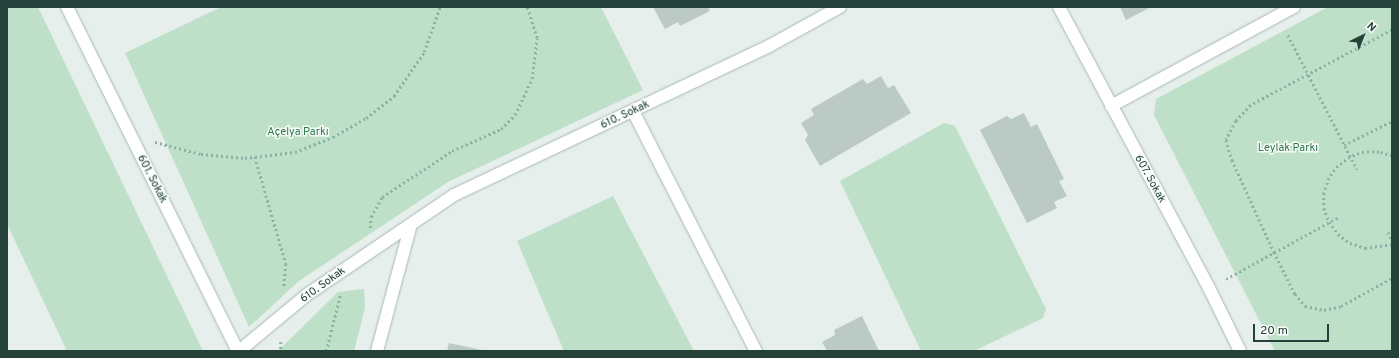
<!DOCTYPE html>
<html>
<head>
<meta charset="utf-8">
<style>
  body { margin:0 }
  #map { position:relative; width:1399px; height:358px; overflow:hidden; background:#e6efeb; font-family:Overpass,sans-serif }
  div>[style] { position:absolute }
  .green>* { inset:0; background:#bfe0c8 }
  .building>* { inset:0; background:#bbcac4 }
  .path>* { height:2.5px; margin-top:-1.25px; transform-origin:0; background:repeating-linear-gradient(90deg,#86b3a5 0 2px,transparent 0 5px) }
  .roads { filter:drop-shadow(0 0 1px #a8b8b2) drop-shadow(0 0 1px #a8b8b2) }
  .street>* { height:12px; margin:-6px; padding:0 6px; transform-origin:6px; border-radius:6px; background:#fff }
  span { translate:-50% -50%; white-space:nowrap; text-align:center; line-height:1.15; -webkit-text-stroke:3px #f7fbf9; paint-order:stroke }
  .street-label { font-size:11px; color:#24423a }
  .park-label { font-size:11px; color:#2d7a4b }
  .frame { position:absolute; inset:0; border:8px solid #24423a; pointer-events:none }
  .north { position:absolute; left:1343px; top:16px; width:40px; height:40px; -webkit-text-stroke:3px #f7fbf9; paint-order:stroke; rotate:43deg; font-size:11px; font-weight:700; line-height:16px; text-align:center; color:#24423a }
  .north::after { content:''; display:block; margin:auto; width:14px; height:18px; background:#24423a; clip-path:polygon(50% 0,100% 100%,50% 72%,0 100%) }
  .scale { position:absolute; left:1253px; top:324px; width:76px; height:18px; box-sizing:border-box; border:2px solid #24423a; border-top:0; padding-left:5px; font-size:12px; line-height:14px; white-space:nowrap; color:#24423a; -webkit-text-stroke:3px #f7fbf9; paint-order:stroke }
</style>
</head>
<body>
<div id="map">
  <div class="green">
    <div style="clip-path:polygon(7px 7px,38px 7px,203px 351px,67px 351px,7px 224px)"></div>
    <div style="clip-path:polygon(221px 7px,601px 7px,643px 90px,448px 182px,299px 281px,249px 327px,125px 53px)"></div>
    <div style="clip-path:polygon(1328px 7px,1392px 7px,1392px 351px,1275px 351px,1154px 115px,1156px 99px)"></div>
    <div style="clip-path:polygon(944px 123px,955px 126px,1046px 309px,1043px 318px,974px 351px,921px 351px,840px 181px)"></div>
    <div style="clip-path:polygon(613px 196px,694px 351px,564px 351px,517px 241px)"></div>
    <div style="clip-path:polygon(364px 289px,365px 308px,354px 351px,278px 351px,338px 292px)"></div>
  </div>
  <div class="building">
    <div style="clip-path:polygon(653px 7px,708px 7px,710px 11px,680px 26px,678px 22px,665px 29px)"></div>
    <div style="clip-path:polygon(1120px 7px,1151px 7px,1126px 20px)"></div>
    <div style="clip-path:polygon(881px 76px,888px 88px,894px 85px,911px 113px,820px 166px,805px 140px,808px 135px,801px 123px,814px 115px,811px 109px,863px 79px,867px 84px)"></div>
    <div style="clip-path:polygon(1024px 113px,1031px 127px,1037px 124px,1064px 179px,1059px 181px,1067px 196px,1054px 202px,1057px 208px,1027px 223px,980px 130px,1007px 116px,1011px 119px)"></div>
    <div style="clip-path:polygon(862px 316px,879px 351px,827px 351px,822px 342px,835px 335px,834px 330px)"></div>
    <div style="clip-path:polygon(449px 343px,482px 350px,481px 351px,447px 351px)"></div>
  </div>
  <div class="path">
    <div style="left:1392px;top:30px;width:160px;rotate:152deg"></div>
    <div style="left:1251px;top:105px;width:22px;rotate:133deg"></div>
    <div style="left:1236px;top:121px;width:21px;rotate:118deg"></div>
    <div style="left:1226px;top:140px;width:21px;rotate:73deg"></div>
    <div style="left:1232px;top:160px;width:101px;rotate:65.5deg"></div>
    <div style="left:1274px;top:252px;width:47px;rotate:63.4deg"></div>
    <div style="left:1295px;top:294px;width:16px;rotate:50deg"></div>
    <div style="left:1305px;top:306px;width:19px;rotate:12deg"></div>
    <div style="left:1324px;top:310px;width:17px;rotate:-13deg"></div>
    <div style="left:1341px;top:306px;width:58px;rotate:-28.8deg"></div>
    <div style="left:1288px;top:35px;width:151px;rotate:62.8deg"></div>
    <div style="left:155px;top:142px;width:48px;rotate:14.6deg"></div>
    <div style="left:201px;top:154px;width:44px;rotate:5.2deg"></div>
    <div style="left:245px;top:158px;width:50px;rotate:-6.8deg"></div>
    <div style="left:295px;top:152px;width:41px;rotate:-21.5deg"></div>
    <div style="left:333px;top:137px;width:38px;rotate:-30deg"></div>
    <div style="left:366px;top:118px;width:36px;rotate:-38deg"></div>
    <div style="left:394px;top:96px;width:53px;rotate:-55.7deg"></div>
    <div style="left:424px;top:52px;width:48px;rotate:-70.4deg"></div>
    <div style="left:1344px;top:145px;width:54px;rotate:-26.6deg"></div>
    <div style="left:1392px;top:156px;width:14px;rotate:-163deg"></div>
    <div style="left:1379px;top:152px;width:15px;rotate:180deg"></div>
    <div style="left:1364px;top:152px;width:15px;rotate:160deg"></div>
    <div style="left:1350px;top:157px;width:15px;rotate:143deg"></div>
    <div style="left:1338px;top:166px;width:15px;rotate:127deg"></div>
    <div style="left:1329px;top:178px;width:16px;rotate:108deg"></div>
    <div style="left:1324px;top:193px;width:15px;rotate:90deg"></div>
    <div style="left:1324px;top:208px;width:15px;rotate:70deg"></div>
    <div style="left:1329px;top:222px;width:15px;rotate:53deg"></div>
    <div style="left:1338px;top:234px;width:15px;rotate:37deg"></div>
    <div style="left:1350px;top:243px;width:16px;rotate:18deg"></div>
    <div style="left:1365px;top:248px;width:27px;rotate:-8deg"></div>
    <div style="left:255px;top:157px;width:111px;rotate:73.8deg"></div>
    <div style="left:286px;top:264px;width:25px;rotate:95deg"></div>
    <div style="left:370px;top:228px;width:11px;rotate:-85deg"></div>
    <div style="left:371px;top:217px;width:23px;rotate:-61deg"></div>
    <div style="left:382px;top:197px;width:84px;rotate:-33.3deg"></div>
    <div style="left:452px;top:151px;width:54px;rotate:-24.2deg"></div>
    <div style="left:501px;top:129px;width:20px;rotate:-45deg"></div>
    <div style="left:515px;top:115px;width:40px;rotate:-65deg"></div>
    <div style="left:532px;top:79px;width:41px;rotate:-83deg"></div>
    <div style="left:537px;top:38px;width:33px;rotate:-108deg"></div>
    <div style="left:1388px;top:232px;width:9px;rotate:63deg"></div>
    <div style="left:1226px;top:279px;width:127px;rotate:-28.8deg"></div>
    <div style="left:281px;top:342px;width:9px;rotate:90deg"></div>
    <div style="left:326px;top:351px;width:57px;rotate:-75.7deg"></div>
  </div>
  <div class="roads">
    <div class="street">
      <div style="left:67px;top:7px;width:384px;rotate:63.6deg"></div>
      <div style="left:1059px;top:7px;width:319px;rotate:61.9deg"></div>
      <div style="left:1209px;top:288px;width:70px;rotate:63.8deg"></div>
      <div style="left:1111px;top:106px;width:208px;rotate:-28.4deg"></div>
      <div style="left:633px;top:111px;width:270px;rotate:62.9deg"></div>
      <div style="left:239px;top:351px;width:89px;rotate:-39.6deg"></div>
      <div style="left:308px;top:294px;width:176px;rotate:-34.1deg"></div>
      <div style="left:454px;top:195px;width:348px;rotate:-25.3deg"></div>
      <div style="left:769px;top:46px;width:81px;rotate:-28.8deg"></div>
      <div style="left:377px;top:351px;width:131px;rotate:-75deg"></div>
    </div>
  </div>
  <div class="street-label">
    <span style="left:625px;top:115px;rotate:-25deg">610. Sokak</span>
    <span style="left:152px;top:179px;rotate:63deg">601. Sokak</span>
    <span style="left:1150px;top:179px;rotate:61deg">607. Sokak</span>
    <span style="left:323px;top:285px;rotate:-36deg">610. Sokak</span>
  </div>
  <div class="park-label">
    <span style="left:298px;top:132px">Açelya Parkı</span>
    <span style="left:1288px;top:148px">Leylak Parkı</span>
  </div>
  <div class="frame"></div>
  <div class="north">N</div>
  <div class="scale">20 m</div>
</div>
</body>
</html>
